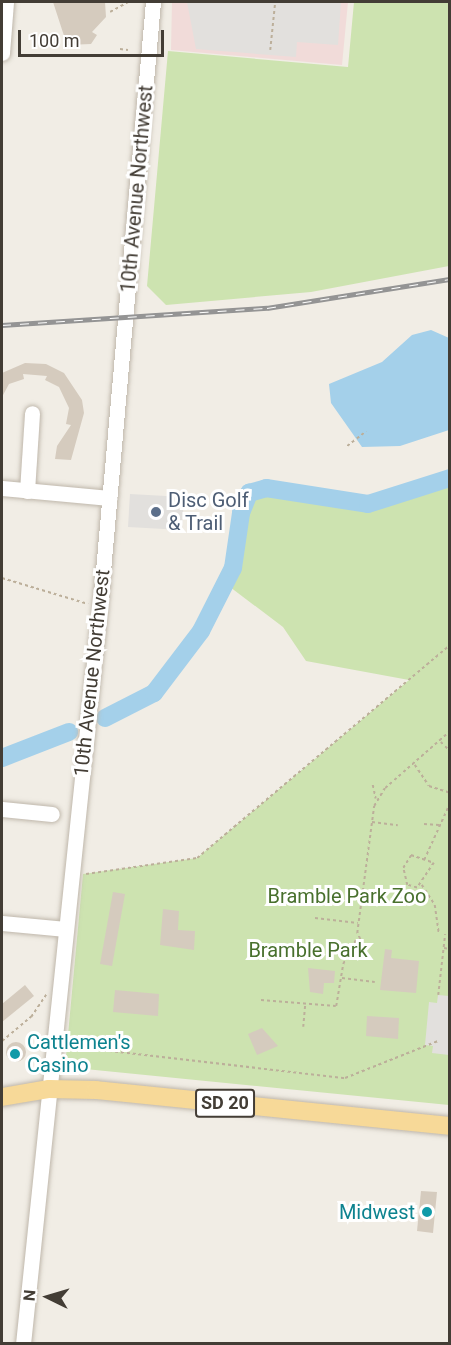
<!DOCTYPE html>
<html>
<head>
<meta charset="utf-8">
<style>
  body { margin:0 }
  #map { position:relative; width:451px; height:1345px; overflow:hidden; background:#f1ede5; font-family:Roboto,sans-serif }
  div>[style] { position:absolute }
  .medical>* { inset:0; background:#f1dbd9 }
  .green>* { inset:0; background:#cde3b0 }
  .parking>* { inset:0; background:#e2e0dd }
  .water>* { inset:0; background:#a4d0ea }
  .river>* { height:18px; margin:-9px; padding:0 9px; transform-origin:9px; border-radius:9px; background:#a4d0ea }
  .building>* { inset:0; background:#d5cbbe }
  .round { border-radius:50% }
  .path>* { height:1.5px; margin-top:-0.75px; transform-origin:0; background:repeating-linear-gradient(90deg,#bcaf9a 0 3px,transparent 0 6px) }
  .roads { filter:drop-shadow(0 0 2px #bfb7ab) drop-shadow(0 0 2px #bfb7ab) }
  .minor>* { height:15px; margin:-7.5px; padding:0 7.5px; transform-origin:7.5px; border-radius:7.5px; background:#fff }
  .major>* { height:18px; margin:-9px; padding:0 9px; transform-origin:9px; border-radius:9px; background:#f7d998 }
  .rail>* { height:5px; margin-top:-2.5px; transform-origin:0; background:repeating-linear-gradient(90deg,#fff 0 9px,#949494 0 18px); box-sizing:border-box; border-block:2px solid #949494 }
  .dots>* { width:16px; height:16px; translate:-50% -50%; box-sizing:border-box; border:3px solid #fff; border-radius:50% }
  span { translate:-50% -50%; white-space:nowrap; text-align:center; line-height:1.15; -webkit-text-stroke:6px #fff; paint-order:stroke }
  .shield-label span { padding:2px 4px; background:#fff; border:2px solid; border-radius:4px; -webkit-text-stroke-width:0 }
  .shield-label { font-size:18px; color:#433d35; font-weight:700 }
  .street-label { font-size:20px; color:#433d35 }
  .service-label { font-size:20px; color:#4e5e75 }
  .left { translate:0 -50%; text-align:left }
  .park-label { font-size:20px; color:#48702d }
  .culture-label { font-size:20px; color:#0d838f }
  .right { translate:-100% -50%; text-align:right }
  .frame { position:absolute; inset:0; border:3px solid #433d35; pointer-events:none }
  .north { position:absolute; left:18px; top:1267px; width:60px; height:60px; -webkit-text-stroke:4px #fff; paint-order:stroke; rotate:275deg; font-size:16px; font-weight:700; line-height:24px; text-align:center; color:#433d35 }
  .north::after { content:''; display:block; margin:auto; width:21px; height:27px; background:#433d35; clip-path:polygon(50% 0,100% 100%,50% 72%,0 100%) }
  .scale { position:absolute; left:18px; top:30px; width:146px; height:27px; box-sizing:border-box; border:3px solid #433d35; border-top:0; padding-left:8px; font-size:18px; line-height:21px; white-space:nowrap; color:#433d35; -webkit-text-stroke:4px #fff; paint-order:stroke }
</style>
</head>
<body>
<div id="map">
  <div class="medical">
    <div style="clip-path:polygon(172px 2px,348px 2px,342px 65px,171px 50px)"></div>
  </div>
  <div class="green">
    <div style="clip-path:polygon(354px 2px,449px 2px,449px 266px,311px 292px,166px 305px,147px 286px,168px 51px,348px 67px)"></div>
    <div style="clip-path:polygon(449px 478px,449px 1105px,65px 1067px,83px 874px,197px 858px,409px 680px,306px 661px,283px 627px,226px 584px,249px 493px,266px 488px,368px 504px)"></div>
  </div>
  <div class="parking">
    <div style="clip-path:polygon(187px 2px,341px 2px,338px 45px,297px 42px,296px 57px,196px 49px)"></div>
    <div style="clip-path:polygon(130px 494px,184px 497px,182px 530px,128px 527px)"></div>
    <div style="clip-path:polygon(438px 995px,449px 996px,449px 1055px,432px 1053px,433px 1046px,425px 1045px,429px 1002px,437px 1003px)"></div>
  </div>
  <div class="water">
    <div style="clip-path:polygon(431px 330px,449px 338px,449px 430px,400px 446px,362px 447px,331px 403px,329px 384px,382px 362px,412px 335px)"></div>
  </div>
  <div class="river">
    <div style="left:105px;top:718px;width:55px;rotate:-27deg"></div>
    <div style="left:154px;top:693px;width:78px;rotate:-52.8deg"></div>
    <div style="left:201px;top:631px;width:71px;rotate:-63.1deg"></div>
    <div style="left:233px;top:568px;width:56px;rotate:-81.7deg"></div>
    <div style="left:241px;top:513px;width:22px;rotate:-68deg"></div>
    <div style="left:249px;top:493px;width:18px;rotate:-16deg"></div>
    <div style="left:266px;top:488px;width:103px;rotate:8.9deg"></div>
    <div style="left:368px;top:504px;width:86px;rotate:-17.6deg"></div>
    <div style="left:2px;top:758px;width:72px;rotate:-21.2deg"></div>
  </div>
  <div class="building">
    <div style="clip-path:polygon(53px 2px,105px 2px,106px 17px,92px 32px,97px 35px,91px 44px,67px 45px)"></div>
    <div style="clip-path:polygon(25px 363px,46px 364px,64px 373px,82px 400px,84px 413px,71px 460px,55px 459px,57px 446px,71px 425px,66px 424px,69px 408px,59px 387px,45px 380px,47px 376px,23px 374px,24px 379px,9px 384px,2px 397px,2px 373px)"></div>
    <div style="clip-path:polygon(113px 892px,125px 894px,112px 966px,100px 964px)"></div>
    <div style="clip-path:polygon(163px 909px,179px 911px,178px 930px,195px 931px,194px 950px,160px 945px)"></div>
    <div style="clip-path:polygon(385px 949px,392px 950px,391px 958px,419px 961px,416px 993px,380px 990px)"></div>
    <div style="clip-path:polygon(308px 968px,335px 971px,334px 983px,324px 983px,323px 994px,310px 992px)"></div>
    <div style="clip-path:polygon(25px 985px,34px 996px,2px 1022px,2px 1004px)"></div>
    <div style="clip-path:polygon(115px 990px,159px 994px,158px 1016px,113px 1012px)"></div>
    <div style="clip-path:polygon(367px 1016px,399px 1018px,398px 1039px,366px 1036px)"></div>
    <div style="clip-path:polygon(262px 1028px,278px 1046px,257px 1055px,248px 1034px)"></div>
    <div class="round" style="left:6px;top:1042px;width:20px;height:20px"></div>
    <div style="clip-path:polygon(421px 1191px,437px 1192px,433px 1233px,417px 1231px)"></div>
  </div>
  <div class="path">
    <div style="left:110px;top:12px;width:21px;rotate:-29deg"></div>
    <div style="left:120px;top:49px;width:8px;rotate:7deg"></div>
    <div style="left:270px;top:50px;width:48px;rotate:-84.1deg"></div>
    <div style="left:347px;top:446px;width:24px;rotate:-38deg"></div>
    <div style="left:2px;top:578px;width:90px;rotate:16.8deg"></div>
    <div style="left:441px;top:742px;width:13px;rotate:45deg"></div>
    <div style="left:415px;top:765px;width:25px;rotate:56deg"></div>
    <div style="left:429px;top:786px;width:22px;rotate:18deg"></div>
    <div style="left:373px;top:785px;width:14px;rotate:78deg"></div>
    <div style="left:372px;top:822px;width:26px;rotate:7deg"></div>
    <div style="left:424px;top:824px;width:15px;rotate:4deg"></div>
    <div style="left:411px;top:855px;width:24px;rotate:19deg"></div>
    <div style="left:434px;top:863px;width:30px;rotate:124deg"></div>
    <div style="left:417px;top:888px;width:10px;rotate:-163deg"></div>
    <div style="left:407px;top:885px;width:17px;rotate:-103deg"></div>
    <div style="left:403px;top:868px;width:15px;rotate:-58deg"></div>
    <div style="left:424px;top:860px;width:63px;rotate:-65.5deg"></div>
    <div style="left:86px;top:874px;width:112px;rotate:-8.2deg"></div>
    <div style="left:197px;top:858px;width:331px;rotate:-40.1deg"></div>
    <div style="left:422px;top:885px;width:24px;rotate:57deg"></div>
    <div style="left:435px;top:905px;width:28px;rotate:82deg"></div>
    <div style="left:315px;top:918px;width:43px;rotate:6.6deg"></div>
    <div style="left:444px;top:948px;width:6px;rotate:9deg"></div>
    <div style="left:365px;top:950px;width:19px;rotate:-115deg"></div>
    <div style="left:357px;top:933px;width:128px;rotate:-82.4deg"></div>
    <div style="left:374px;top:806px;width:21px;rotate:-59deg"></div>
    <div style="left:385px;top:788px;width:86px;rotate:-41.2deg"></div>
    <div style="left:342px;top:978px;width:33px;rotate:7deg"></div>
    <div style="left:438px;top:995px;width:61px;rotate:-83.5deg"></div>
    <div style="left:261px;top:1000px;width:75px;rotate:4.6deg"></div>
    <div style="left:336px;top:1006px;width:43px;rotate:-80.5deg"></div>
    <div style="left:343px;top:964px;width:27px;rotate:-62deg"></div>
    <div style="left:303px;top:1027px;width:23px;rotate:-85deg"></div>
    <div style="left:2px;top:1041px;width:38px;rotate:-40deg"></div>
    <div style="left:31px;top:1017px;width:27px;rotate:-56deg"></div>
    <div style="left:67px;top:1046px;width:280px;rotate:6.6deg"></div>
    <div style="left:345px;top:1078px;width:100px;rotate:-21.7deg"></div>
  </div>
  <div class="roads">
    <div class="minor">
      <div style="left:2px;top:53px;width:51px;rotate:-85.5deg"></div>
      <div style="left:2px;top:488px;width:108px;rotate:5.3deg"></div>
      <div style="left:27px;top:491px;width:78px;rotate:-86.3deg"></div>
      <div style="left:2px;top:809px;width:50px;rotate:5.7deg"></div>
      <div style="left:2px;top:923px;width:64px;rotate:5.4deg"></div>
      <div style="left:23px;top:1344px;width:743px;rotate:-84.05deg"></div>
      <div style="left:100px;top:605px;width:605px;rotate:-84.98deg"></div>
    </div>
    <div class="major">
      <div style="left:2px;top:1097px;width:48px;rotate:-9.7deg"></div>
      <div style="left:49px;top:1089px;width:47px;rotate:1.2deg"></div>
      <div style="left:96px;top:1090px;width:356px;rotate:5.8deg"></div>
    </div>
  </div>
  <div class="rail">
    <div style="left:2px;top:325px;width:266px;rotate:-3.7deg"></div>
    <div style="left:267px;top:308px;width:185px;rotate:-9deg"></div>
  </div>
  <div class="dots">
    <div style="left:156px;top:512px;background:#5c6f8a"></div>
    <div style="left:15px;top:1054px;background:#0f9aa8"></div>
    <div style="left:427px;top:1212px;background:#0f9aa8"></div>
  </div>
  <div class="shield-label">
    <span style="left:225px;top:1103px">SD 20</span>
  </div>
  <div class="street-label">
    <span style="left:137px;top:189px;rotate:-85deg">10th Avenue Northwest</span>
    <span style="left:92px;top:673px;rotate:-84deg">10th Avenue Northwest</span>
  </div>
  <div class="service-label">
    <span class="left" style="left:168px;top:512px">Disc Golf<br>&amp; Trail</span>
  </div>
  <div class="park-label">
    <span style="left:347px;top:896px">Bramble Park Zoo</span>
    <span style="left:308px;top:950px">Bramble Park</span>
  </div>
  <div class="culture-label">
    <span class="left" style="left:27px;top:1054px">Cattlemen's<br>Casino</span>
    <span class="right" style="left:415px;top:1212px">Midwest</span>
  </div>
  <div class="frame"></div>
  <div class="north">N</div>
  <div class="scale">100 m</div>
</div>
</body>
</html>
